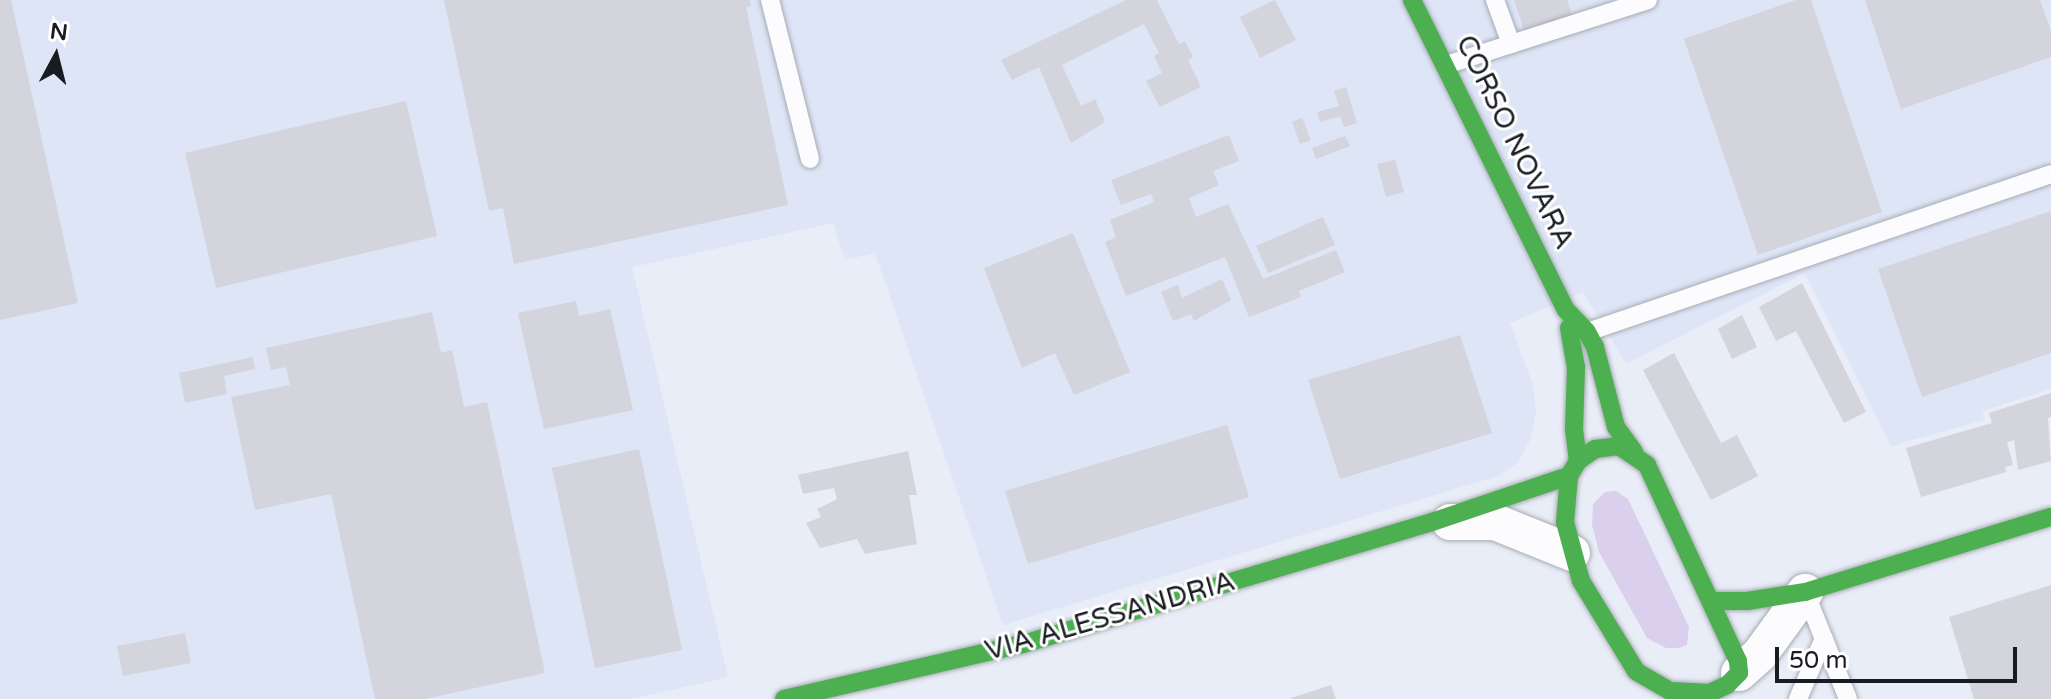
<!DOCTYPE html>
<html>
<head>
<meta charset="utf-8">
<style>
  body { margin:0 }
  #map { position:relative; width:2051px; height:699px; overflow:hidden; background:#e9edf7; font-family:"Varela Round",sans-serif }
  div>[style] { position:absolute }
  .built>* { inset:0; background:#dde5f7 }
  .green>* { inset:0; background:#dbcfee }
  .building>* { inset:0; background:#d3d4dc }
  .roads { filter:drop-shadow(0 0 2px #a8acb3) drop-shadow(0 0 2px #a8acb3) }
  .lane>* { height:18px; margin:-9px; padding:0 9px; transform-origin:9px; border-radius:9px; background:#fcfcfe }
  .street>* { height:36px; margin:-18px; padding:0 18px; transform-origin:18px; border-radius:18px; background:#fcfcfe }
  .fast>* { height:18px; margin:-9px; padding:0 9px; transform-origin:9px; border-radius:9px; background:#4caf50 }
  span { translate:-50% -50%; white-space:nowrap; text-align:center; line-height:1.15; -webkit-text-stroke:6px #fff; paint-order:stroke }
  .street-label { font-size:28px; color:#181b21 }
  .north { position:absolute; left:16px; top:16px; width:80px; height:80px; -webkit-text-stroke:6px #fff; paint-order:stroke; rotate:7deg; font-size:22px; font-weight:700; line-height:32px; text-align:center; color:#181b21 }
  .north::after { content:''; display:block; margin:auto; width:28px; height:36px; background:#181b21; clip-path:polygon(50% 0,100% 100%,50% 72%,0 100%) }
  .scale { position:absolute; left:1775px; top:647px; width:242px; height:36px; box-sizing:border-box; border:4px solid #181b21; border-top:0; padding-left:10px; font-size:24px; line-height:28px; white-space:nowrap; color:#181b21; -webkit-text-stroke:6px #fff; paint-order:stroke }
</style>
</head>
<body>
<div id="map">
  <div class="built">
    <div style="clip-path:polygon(0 0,2051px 0,2051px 389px,1982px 411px,1984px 420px,1891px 446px,1805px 273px,1626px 364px,1583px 292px,1510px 323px,1533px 385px,1536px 412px,1531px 438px,1518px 463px,1498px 476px,1003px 625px,875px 253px,845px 260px,833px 223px,632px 267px,728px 677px,632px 699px,0 699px)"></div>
  </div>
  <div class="green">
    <div style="clip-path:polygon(1616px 491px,1628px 499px,1689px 627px,1687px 645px,1679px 648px,1666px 648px,1647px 638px,1599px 552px,1592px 525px,1593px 504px,1605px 492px)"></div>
  </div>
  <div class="building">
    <div style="clip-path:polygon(0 0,11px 0,78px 303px,0 320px)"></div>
    <div style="clip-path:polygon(444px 0,750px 0,751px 6px,746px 7px,788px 205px,514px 264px,503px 208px,489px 211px)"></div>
    <div style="clip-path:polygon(1126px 0,1157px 0,1179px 44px,1185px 41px,1193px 57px,1188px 60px,1201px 87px,1160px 107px,1146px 81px,1162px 73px,1154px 56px,1159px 53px,1144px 24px,1062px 65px,1081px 106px,1095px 99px,1105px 122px,1071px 143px,1039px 67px,1012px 80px,1001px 60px)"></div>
    <div style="clip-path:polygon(1275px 0,1296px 40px,1260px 58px,1240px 17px)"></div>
    <div style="clip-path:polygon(1514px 0,1567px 0,1573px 18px,1525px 33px)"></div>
    <div style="clip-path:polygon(1796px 0,1811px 0,1882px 212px,1758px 255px,1684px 39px)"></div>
    <div style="clip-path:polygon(1865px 0,2040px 0,2051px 31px,2051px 57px,1901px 109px)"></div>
    <div style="clip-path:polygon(1346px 87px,1357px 123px,1344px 127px,1340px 116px,1320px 122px,1317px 112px,1339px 106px,1334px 91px)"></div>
    <div style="clip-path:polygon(406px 101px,437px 236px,216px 288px,185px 153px)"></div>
    <div style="clip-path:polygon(1302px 118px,1311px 140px,1300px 144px,1292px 122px)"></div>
    <div style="clip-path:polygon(1229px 135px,1239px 161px,1213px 171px,1219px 185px,1189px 198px,1196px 217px,1228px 204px,1263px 279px,1336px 250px,1345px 272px,1299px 291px,1301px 297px,1249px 317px,1225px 257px,1126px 296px,1105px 242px,1116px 237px,1110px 220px,1154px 202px,1151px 194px,1121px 205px,1111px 180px)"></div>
    <div style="clip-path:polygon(1345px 136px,1350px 146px,1316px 159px,1312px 148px)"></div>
    <div style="clip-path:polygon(1395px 160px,1404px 192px,1386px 197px,1377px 164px)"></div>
    <div style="clip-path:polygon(2051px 211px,2051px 353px,1922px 397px,1878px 269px)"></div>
    <div style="clip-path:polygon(1323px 217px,1335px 245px,1268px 273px,1256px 246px)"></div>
    <div style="clip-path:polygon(1073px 233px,1130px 372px,1074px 395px,1055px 353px,1022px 368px,984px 268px)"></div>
    <div style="clip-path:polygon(1222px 279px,1231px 300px,1194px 321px,1191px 314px,1173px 321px,1161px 292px,1178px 285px,1182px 298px)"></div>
    <div style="clip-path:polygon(1802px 283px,1866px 412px,1844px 423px,1796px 331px,1776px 341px,1759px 307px)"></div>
    <div style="clip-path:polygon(576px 301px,579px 316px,610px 309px,633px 410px,544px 429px,518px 313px)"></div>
    <div style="clip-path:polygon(432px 312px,441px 353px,452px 350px,464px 407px,487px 402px,545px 673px,425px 699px,375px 699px,331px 494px,255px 510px,231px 397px,290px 385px,286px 367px,271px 370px,266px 348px)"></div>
    <div style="clip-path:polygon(1742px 315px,1757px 347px,1732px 359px,1718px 329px)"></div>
    <div style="clip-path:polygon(1460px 335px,1492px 433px,1340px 479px,1308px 380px)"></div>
    <div style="clip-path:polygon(1674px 353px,1721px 443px,1737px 435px,1758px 476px,1711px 500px,1643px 370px)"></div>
    <div style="clip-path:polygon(253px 357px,255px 369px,224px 376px,227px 394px,185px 403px,179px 373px)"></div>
    <div style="clip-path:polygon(2051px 393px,2051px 417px,2048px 418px,2051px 461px,2018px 470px,2014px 440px,2007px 442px,2013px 465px,2005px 467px,2006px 472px,1921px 497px,1906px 448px,1992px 423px,1989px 413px)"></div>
    <div style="clip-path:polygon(1227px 425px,1249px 497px,1028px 564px,1005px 491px)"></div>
    <div style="clip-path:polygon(639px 449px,682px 650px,595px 668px,552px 468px)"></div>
    <div style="clip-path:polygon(908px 451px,917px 495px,909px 495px,917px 544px,865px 554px,857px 539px,820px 548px,806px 523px,821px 517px,817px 509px,837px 499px,834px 488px,803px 494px,798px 475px)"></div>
    <div style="clip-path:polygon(2051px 585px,2051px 699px,1974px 699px,1949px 617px)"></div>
    <div style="clip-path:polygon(185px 633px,191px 663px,123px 676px,117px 646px)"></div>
    <div style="clip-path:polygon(1331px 685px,1336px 699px,1291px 699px,1291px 698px)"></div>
  </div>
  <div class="roads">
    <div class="lane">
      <div style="left:770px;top:0;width:164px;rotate:75.9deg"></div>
      <div style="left:1495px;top:0;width:47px;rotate:70deg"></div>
      <div style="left:1446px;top:65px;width:212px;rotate:-17.8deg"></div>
      <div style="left:1587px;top:332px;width:490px;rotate:-18.8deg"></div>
      <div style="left:1805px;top:592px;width:115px;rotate:68.1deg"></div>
      <div style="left:1798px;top:699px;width:66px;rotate:-66.9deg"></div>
    </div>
    <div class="street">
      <div style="left:1450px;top:522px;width:45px"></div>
      <div style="left:1495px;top:522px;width:83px;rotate:21.9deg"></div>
      <div style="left:1739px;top:673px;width:28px;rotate:-42deg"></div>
      <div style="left:1760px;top:654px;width:77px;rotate:-54deg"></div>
    </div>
    <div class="fast">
      <div style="left:1412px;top:0;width:346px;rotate:63.6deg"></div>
      <div style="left:1566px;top:310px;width:30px;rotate:46deg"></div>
      <div style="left:1587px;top:332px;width:17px;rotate:62deg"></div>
      <div style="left:1595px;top:347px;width:83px;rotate:75.3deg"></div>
      <div style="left:1616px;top:427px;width:31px;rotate:54deg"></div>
      <div style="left:1569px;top:328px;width:40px;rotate:80deg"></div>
      <div style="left:1576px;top:367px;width:62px;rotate:91.8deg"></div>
      <div style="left:1574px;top:429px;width:32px;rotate:83deg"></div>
      <div style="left:1619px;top:446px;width:34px;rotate:34deg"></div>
      <div style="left:1647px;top:465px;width:216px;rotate:65.1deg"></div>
      <div style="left:1738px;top:661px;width:12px;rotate:85deg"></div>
      <div style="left:1739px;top:673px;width:17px;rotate:135deg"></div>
      <div style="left:1727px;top:685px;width:19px;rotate:155deg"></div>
      <div style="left:1710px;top:693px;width:40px;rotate:-177.1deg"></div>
      <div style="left:1670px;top:691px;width:39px;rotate:-150deg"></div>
      <div style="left:1636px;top:671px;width:105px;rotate:-121.4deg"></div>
      <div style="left:1581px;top:581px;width:61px;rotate:-105.2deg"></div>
      <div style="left:1565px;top:522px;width:46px;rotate:-85deg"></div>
      <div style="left:1569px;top:476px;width:17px;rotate:-59deg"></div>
      <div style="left:1578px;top:461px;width:21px;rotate:-35deg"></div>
      <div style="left:1595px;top:449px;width:24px;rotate:-7deg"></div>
      <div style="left:1711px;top:601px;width:36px"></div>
      <div style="left:1747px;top:601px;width:59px;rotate:-8.8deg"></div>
      <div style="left:1805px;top:592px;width:257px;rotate:-17deg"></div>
      <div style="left:784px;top:699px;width:245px;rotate:-13deg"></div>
      <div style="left:1023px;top:644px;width:427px;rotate:-16.6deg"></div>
      <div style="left:1432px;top:522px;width:145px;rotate:-18.6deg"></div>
    </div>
  </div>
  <div class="street-label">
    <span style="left:1515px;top:142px;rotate:64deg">CORSO NOVARA</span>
    <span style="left:1110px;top:616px;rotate:-16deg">VIA ALESSANDRIA</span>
  </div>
  <div class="north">N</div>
  <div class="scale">50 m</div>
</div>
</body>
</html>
